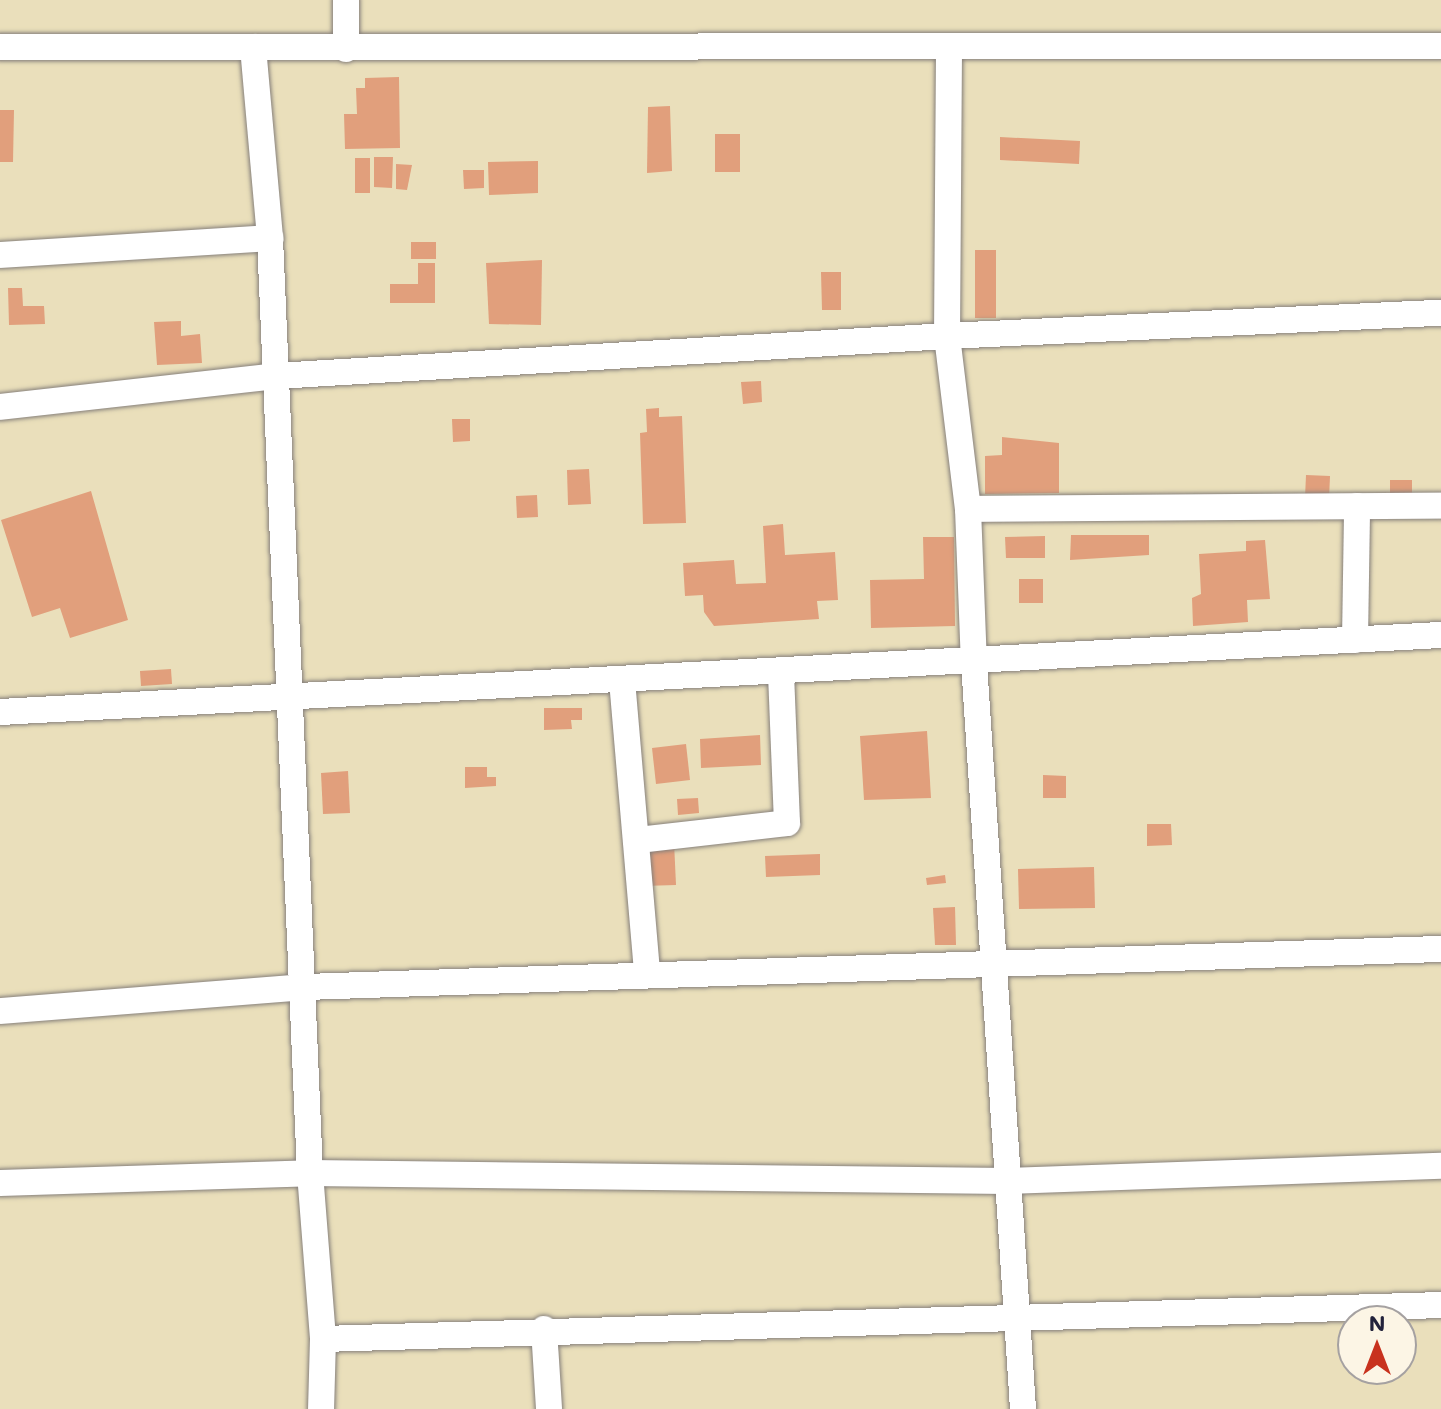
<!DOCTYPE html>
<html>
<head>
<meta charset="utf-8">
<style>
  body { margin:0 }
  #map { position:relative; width:1441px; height:1409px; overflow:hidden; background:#eadfbb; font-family:Mali,sans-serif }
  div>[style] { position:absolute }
  .building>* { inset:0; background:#e19f7c }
  .roads { filter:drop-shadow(0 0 2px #86807b) drop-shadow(0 0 2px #86807b) }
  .minor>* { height:26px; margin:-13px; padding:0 13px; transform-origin:13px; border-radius:13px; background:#fff }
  span { translate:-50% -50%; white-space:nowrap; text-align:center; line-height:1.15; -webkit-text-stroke:6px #fcf5e5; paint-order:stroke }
  .north { position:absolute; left:1337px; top:1305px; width:80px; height:80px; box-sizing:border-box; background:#fcf5e5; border:2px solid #a5a1a1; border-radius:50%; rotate:0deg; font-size:22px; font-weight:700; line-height:32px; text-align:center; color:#22223b }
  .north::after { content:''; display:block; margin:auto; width:28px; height:36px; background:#c8321e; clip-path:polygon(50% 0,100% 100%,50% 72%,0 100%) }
</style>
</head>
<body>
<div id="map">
  <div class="building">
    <div style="clip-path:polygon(399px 77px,400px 148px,345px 149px,344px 114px,357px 114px,356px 88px,365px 88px,365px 78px)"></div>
    <div style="clip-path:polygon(670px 106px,672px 171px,647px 173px,648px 107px)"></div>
    <div style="clip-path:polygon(0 110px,14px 110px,13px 162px,0 162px)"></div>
    <div style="clip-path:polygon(715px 134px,740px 134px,740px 172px,715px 172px)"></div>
    <div style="clip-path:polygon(1000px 137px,1080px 141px,1079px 164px,1000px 160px)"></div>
    <div style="clip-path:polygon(374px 157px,393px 157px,392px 188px,374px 187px)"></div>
    <div style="clip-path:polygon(355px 158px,370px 158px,370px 193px,355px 193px)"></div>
    <div style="clip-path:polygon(538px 161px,538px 193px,489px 195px,488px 162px)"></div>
    <div style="clip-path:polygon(396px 164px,412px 165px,407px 190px,396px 189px)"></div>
    <div style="clip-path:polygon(463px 170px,484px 170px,484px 188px,464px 189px)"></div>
    <div style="clip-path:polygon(411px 242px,436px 242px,436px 259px,411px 259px)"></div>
    <div style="clip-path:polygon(975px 250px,996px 250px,996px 318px,975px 318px)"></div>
    <div style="clip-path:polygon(542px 260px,541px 325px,489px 324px,486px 263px)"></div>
    <div style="clip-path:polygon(418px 263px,435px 263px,435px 303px,390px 303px,390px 284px,418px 284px)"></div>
    <div style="clip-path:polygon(821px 272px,841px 272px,841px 310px,822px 310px)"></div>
    <div style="clip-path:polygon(8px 288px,22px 288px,23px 306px,44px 306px,45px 324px,9px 325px)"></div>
    <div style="clip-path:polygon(181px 321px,181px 336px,200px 334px,202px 363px,157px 365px,154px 322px)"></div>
    <div style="clip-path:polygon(761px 381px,762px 402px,743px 404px,741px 382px)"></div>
    <div style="clip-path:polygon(659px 408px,659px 417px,682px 416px,686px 523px,643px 524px,640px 433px,647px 432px,646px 409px)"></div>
    <div style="clip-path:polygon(452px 419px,470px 419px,470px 441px,453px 442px)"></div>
    <div style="clip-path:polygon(1002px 437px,1059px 443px,1059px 493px,985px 494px,985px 456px,1002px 455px)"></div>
    <div style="clip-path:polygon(589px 469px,591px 504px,568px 505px,567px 470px)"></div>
    <div style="clip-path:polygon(1306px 475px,1330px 476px,1329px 499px,1305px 498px)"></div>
    <div style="clip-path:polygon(1390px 480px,1412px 480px,1412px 500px,1390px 500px)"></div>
    <div style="clip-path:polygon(91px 491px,128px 620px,70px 638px,60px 608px,32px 617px,1px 520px)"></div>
    <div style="clip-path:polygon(537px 495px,538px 517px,517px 518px,516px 496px)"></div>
    <div style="clip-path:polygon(783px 524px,785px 555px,835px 552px,838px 600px,817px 601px,819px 619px,714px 626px,704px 612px,703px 595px,685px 596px,683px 563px,734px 560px,736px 584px,766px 583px,763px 526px)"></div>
    <div style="clip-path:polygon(1071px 535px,1149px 535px,1149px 555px,1070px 560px)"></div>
    <div style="clip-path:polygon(1045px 536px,1045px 558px,1006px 558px,1005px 537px)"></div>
    <div style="clip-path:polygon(923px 537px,954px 537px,955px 626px,871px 628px,870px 580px,924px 579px)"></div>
    <div style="clip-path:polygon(1265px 540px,1270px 599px,1247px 600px,1248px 622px,1193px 626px,1192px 598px,1201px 594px,1199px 554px,1246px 551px,1246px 541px)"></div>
    <div style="clip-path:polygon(1019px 579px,1043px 579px,1043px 603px,1019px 603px)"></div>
    <div style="clip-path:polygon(171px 669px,172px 684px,141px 686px,140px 671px)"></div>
    <div style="clip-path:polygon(544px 708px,582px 708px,582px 720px,571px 720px,572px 729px,544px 730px)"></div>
    <div style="clip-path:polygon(927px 731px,931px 798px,864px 800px,860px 736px)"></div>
    <div style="clip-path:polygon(760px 735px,761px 765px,701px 768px,700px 739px)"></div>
    <div style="clip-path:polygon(686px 744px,690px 780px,656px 784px,652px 748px)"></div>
    <div style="clip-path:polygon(465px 767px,487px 767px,487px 777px,496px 777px,496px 786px,465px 788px)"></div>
    <div style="clip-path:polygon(348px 771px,350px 813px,323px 814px,321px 773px)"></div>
    <div style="clip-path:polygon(1043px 775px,1066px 776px,1066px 798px,1043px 798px)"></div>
    <div style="clip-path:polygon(698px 798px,699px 813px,678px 815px,677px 799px)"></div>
    <div style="clip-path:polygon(1147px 824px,1171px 824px,1172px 845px,1147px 846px)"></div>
    <div style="clip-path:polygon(674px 842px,676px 885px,643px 886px,642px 843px)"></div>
    <div style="clip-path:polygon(820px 854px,820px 875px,766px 877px,765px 856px)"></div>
    <div style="clip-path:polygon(1094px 867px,1095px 908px,1019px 909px,1018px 869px)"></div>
    <div style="clip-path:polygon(945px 875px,946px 883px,927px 885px,926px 878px)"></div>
    <div style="clip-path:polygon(955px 907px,956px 945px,935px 945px,933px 908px)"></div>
  </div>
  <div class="roads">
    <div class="minor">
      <div style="left:0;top:47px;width:1441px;rotate:-0.04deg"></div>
      <div style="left:253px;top:47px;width:192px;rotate:84.9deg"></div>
      <div style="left:270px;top:238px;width:936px;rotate:87.55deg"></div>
      <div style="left:310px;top:1173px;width:167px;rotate:85.5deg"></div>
      <div style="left:323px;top:1339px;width:70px;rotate:91.6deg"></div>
      <div style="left:346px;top:49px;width:49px;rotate:-90deg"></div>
      <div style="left:949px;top:50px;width:286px;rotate:90.4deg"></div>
      <div style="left:947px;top:336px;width:174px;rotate:83.1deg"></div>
      <div style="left:968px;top:509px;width:154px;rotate:87.8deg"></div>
      <div style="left:974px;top:663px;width:748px;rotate:86.24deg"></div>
      <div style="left:0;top:255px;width:271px;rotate:-3.6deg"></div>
      <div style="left:0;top:407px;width:278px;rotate:-6.4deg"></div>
      <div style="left:276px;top:376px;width:672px;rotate:-3.41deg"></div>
      <div style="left:947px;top:336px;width:495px;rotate:-2.7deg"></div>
      <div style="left:968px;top:509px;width:473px;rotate:-0.4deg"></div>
      <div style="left:1355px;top:640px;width:134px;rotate:-89.1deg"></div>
      <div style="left:622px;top:680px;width:293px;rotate:85.1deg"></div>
      <div style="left:0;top:712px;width:1443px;rotate:-3.06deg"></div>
      <div style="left:638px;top:840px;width:150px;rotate:-6.5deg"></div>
      <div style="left:787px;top:823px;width:151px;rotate:-92.3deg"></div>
      <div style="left:0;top:1011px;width:306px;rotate:-4.5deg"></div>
      <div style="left:305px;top:987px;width:1137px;rotate:-1.92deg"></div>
      <div style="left:0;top:1183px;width:310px;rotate:-1.8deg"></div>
      <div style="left:310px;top:1173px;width:697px;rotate:0.66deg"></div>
      <div style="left:1007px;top:1181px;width:434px;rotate:-2deg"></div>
      <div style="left:544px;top:1329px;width:80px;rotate:86.4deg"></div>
      <div style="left:323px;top:1339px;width:1119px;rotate:-1.74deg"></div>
    </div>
  </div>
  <div class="north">N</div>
</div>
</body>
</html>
